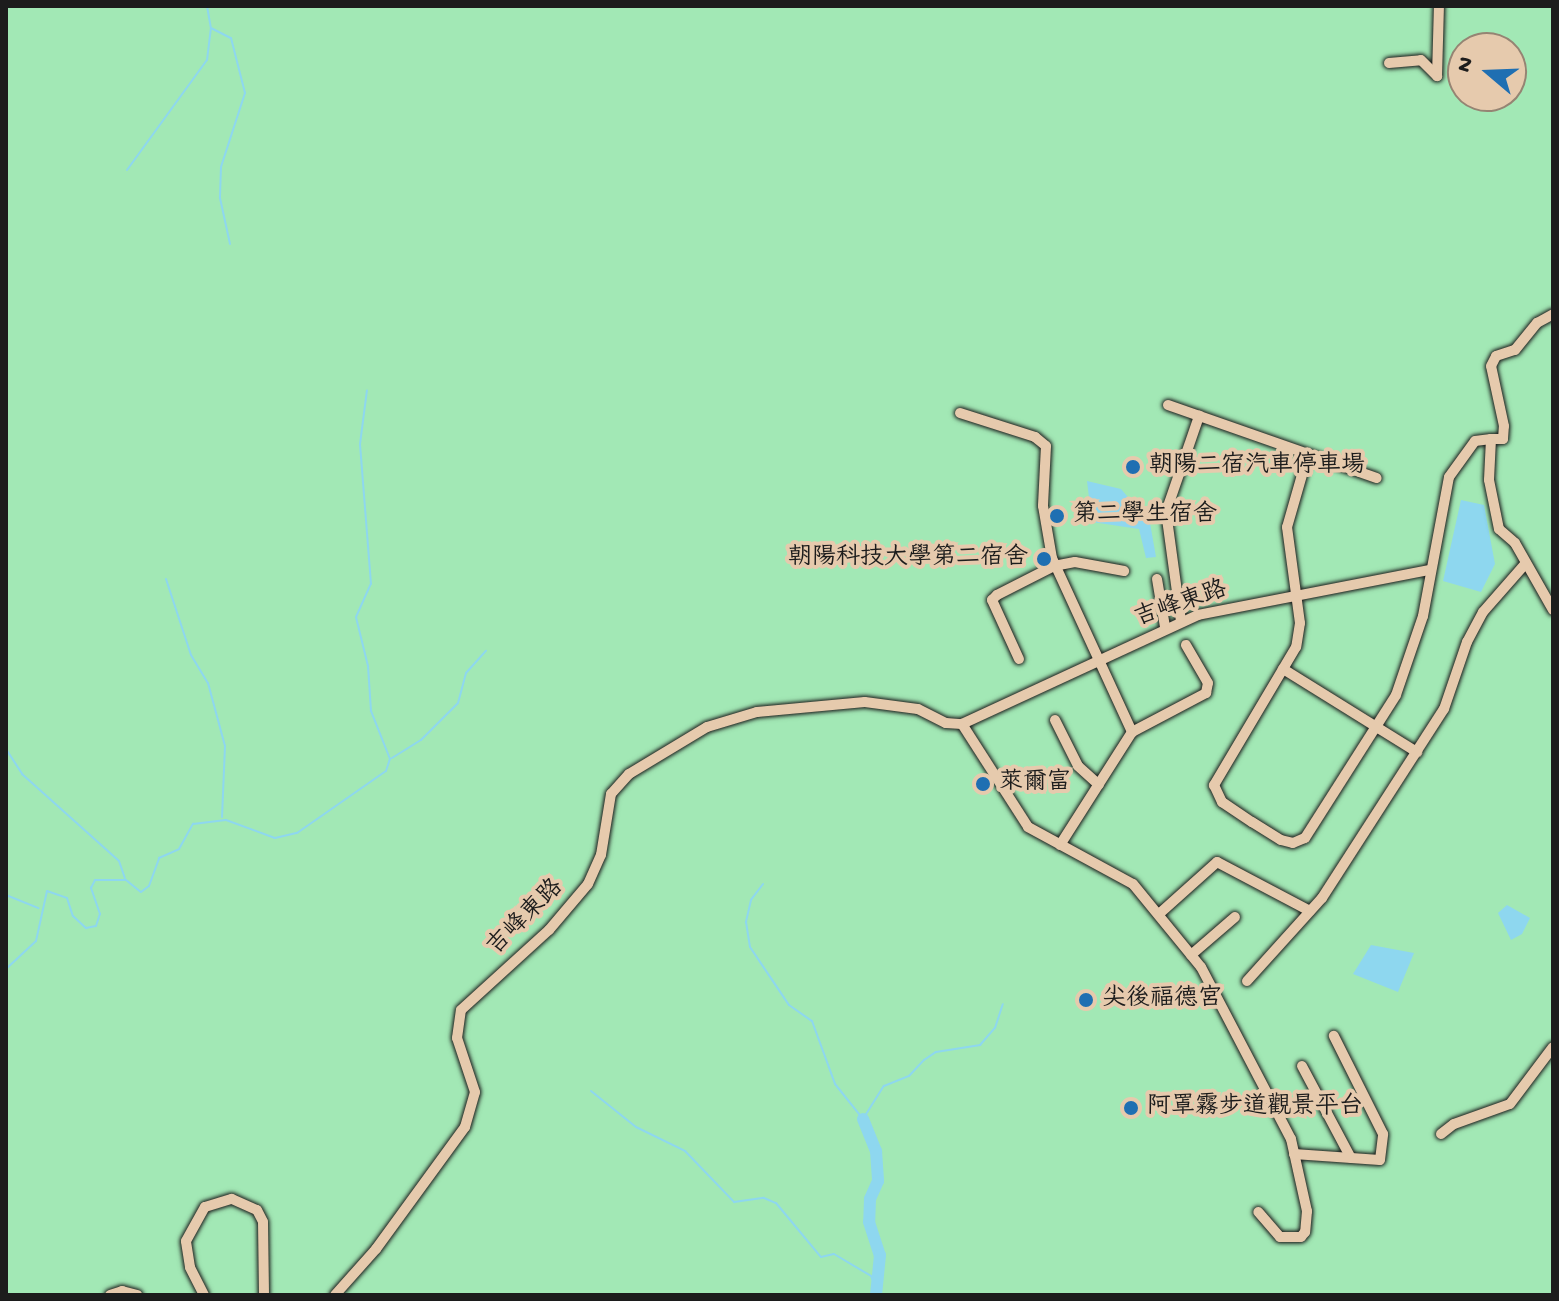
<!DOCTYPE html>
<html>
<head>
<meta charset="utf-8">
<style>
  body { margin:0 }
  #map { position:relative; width:1559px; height:1301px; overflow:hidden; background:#e6caad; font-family:"Gochi Hand","LXGW WenKai TC",sans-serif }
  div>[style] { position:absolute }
  .green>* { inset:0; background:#a2e8b5 }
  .water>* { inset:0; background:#8ed7ef }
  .stream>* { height:2px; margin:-1px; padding:0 1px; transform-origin:1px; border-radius:1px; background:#8ed7ef }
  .river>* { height:12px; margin:-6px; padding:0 6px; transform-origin:6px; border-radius:6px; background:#8ed7ef }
  .roads { filter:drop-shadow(0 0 2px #1c1c1c) drop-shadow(0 0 2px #1c1c1c) }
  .minor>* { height:10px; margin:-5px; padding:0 5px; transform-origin:5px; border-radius:5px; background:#e6caad }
  .dots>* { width:22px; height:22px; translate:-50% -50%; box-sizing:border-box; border:4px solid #e6caad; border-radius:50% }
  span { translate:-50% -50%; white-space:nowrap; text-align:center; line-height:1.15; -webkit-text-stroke:8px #e6caad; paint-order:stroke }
  .poi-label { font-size:24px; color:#1c1c1c }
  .left { translate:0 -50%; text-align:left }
  .right { translate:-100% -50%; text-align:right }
  .street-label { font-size:24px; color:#1c1c1c }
  .frame { position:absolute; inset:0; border:8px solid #1c1c1c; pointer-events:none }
  .north { position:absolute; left:1447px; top:32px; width:80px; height:80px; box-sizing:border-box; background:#e6caad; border:2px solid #958473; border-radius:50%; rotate:289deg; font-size:22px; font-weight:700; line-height:32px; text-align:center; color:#1c1c1c }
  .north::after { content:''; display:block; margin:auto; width:28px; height:36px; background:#1f6fb2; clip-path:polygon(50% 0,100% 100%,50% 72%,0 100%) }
</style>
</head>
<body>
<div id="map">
  <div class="green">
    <div style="clip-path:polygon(evenodd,6px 6px,1553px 6px,1553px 1295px,6px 1295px,6px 6px,1463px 48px,1511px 48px,1511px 96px,1463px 96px,1463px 48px)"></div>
  </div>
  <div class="water">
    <div style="clip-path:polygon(1087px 481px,1121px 489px,1150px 523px,1156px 557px,1146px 558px,1139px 529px,1092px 522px)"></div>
    <div style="clip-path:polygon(1461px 500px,1484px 505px,1495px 564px,1481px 592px,1443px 581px)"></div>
    <div style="clip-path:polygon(1507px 905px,1530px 918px,1522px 934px,1511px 940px,1498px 913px)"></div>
    <div style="clip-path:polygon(1371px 945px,1414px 953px,1398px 992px,1353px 974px)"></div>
  </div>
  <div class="stream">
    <div style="left:207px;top:6px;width:22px;rotate:80deg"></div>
    <div style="left:211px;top:28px;width:22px;rotate:27deg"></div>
    <div style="left:231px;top:38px;width:57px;rotate:75.7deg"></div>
    <div style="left:245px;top:93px;width:78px;rotate:108deg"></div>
    <div style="left:221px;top:167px;width:31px;rotate:92deg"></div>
    <div style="left:220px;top:198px;width:47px;rotate:77.7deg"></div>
    <div style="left:127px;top:170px;width:136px;rotate:-54deg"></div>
    <div style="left:207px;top:60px;width:32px;rotate:-83deg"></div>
    <div style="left:166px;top:579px;width:80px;rotate:71.8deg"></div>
    <div style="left:191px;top:655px;width:33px;rotate:59deg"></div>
    <div style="left:208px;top:683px;width:65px;rotate:74.9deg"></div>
    <div style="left:225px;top:746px;width:71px;rotate:92.4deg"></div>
    <div style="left:6px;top:749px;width:30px;rotate:57deg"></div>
    <div style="left:22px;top:774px;width:130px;rotate:41.9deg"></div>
    <div style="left:119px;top:861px;width:18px;rotate:71deg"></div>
    <div style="left:392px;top:758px;width:34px;rotate:-32deg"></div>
    <div style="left:421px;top:740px;width:52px;rotate:-45deg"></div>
    <div style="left:458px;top:703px;width:31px;rotate:-75deg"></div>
    <div style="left:466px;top:673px;width:30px;rotate:-48deg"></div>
    <div style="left:763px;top:884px;width:20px;rotate:127deg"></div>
    <div style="left:751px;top:900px;width:23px;rotate:103deg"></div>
    <div style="left:746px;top:922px;width:25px;rotate:81deg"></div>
    <div style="left:750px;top:947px;width:70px;rotate:56.1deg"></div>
    <div style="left:789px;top:1005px;width:28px;rotate:35deg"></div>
    <div style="left:812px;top:1021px;width:67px;rotate:69.9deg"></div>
    <div style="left:835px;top:1084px;width:45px;rotate:51.3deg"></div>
    <div style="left:863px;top:1119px;width:39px;rotate:-58deg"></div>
    <div style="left:884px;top:1086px;width:27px;rotate:-22deg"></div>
    <div style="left:909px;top:1076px;width:22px;rotate:-47deg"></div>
    <div style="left:924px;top:1060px;width:14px;rotate:-34deg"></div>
    <div style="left:936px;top:1052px;width:45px;rotate:-9deg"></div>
    <div style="left:980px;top:1045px;width:23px;rotate:-49deg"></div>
    <div style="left:995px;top:1028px;width:25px;rotate:-72deg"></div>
    <div style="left:6px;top:895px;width:35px;rotate:22deg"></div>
    <div style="left:6px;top:969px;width:41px;rotate:-43deg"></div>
    <div style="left:36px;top:941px;width:51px;rotate:-77.6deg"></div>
    <div style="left:47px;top:891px;width:21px;rotate:19deg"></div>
    <div style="left:67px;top:898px;width:19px;rotate:72deg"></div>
    <div style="left:73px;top:916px;width:18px;rotate:43deg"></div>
    <div style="left:86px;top:928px;width:10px;rotate:-11deg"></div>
    <div style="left:96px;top:926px;width:13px;rotate:-72deg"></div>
    <div style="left:100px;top:914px;width:28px;rotate:-109deg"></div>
    <div style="left:91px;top:888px;width:9px;rotate:-63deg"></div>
    <div style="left:95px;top:880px;width:31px"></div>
    <div style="left:126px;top:880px;width:19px;rotate:39deg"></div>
    <div style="left:141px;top:892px;width:10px;rotate:-37deg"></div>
    <div style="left:149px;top:886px;width:30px;rotate:-70deg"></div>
    <div style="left:159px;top:858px;width:22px;rotate:-24deg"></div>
    <div style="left:179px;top:849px;width:29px;rotate:-61deg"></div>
    <div style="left:193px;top:824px;width:33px;rotate:-7deg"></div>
    <div style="left:226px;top:820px;width:52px;rotate:20.2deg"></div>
    <div style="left:275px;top:838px;width:23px;rotate:-13deg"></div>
    <div style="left:297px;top:833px;width:108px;rotate:-34.9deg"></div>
    <div style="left:386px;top:771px;width:13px;rotate:-72deg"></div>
    <div style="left:390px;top:759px;width:52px;rotate:-111.6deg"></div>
    <div style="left:371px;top:711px;width:45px;rotate:-93.8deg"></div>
    <div style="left:368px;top:666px;width:50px;rotate:-103.8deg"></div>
    <div style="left:356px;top:617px;width:36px;rotate:-66deg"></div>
    <div style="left:371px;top:584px;width:140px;rotate:-94.5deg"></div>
    <div style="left:360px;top:444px;width:54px;rotate:-82.6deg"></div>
    <div style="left:591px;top:1091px;width:58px;rotate:38.7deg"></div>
    <div style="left:636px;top:1127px;width:55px;rotate:26.1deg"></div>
    <div style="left:685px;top:1151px;width:71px;rotate:46.1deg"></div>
    <div style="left:734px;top:1202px;width:30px;rotate:-8deg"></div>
    <div style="left:764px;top:1198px;width:13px;rotate:23deg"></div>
    <div style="left:776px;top:1203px;width:70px;rotate:50.2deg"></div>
    <div style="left:821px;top:1257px;width:13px;rotate:-13deg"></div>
    <div style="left:834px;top:1254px;width:43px;rotate:30.7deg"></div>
    <div style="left:871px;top:1276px;width:15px;rotate:67deg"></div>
  </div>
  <div class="river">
    <div style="left:863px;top:1119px;width:35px;rotate:68deg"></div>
    <div style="left:876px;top:1151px;width:30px;rotate:86deg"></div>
    <div style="left:878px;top:1181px;width:20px;rotate:114deg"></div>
    <div style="left:870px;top:1199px;width:23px;rotate:92deg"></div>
    <div style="left:869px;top:1222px;width:35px;rotate:72deg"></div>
    <div style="left:880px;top:1255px;width:40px;rotate:95.7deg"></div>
  </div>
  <div class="roads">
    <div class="minor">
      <div style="left:1389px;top:63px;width:32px;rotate:-5deg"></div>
      <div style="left:1421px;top:60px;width:23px;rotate:45deg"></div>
      <div style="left:1437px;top:76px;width:70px;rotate:-88.4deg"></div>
      <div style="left:1168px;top:405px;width:221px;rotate:19.3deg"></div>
      <div style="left:960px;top:413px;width:79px;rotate:17.7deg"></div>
      <div style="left:1035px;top:437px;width:14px;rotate:39deg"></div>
      <div style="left:1046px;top:446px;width:60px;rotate:92.9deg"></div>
      <div style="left:1043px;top:506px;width:53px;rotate:80.2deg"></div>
      <div style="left:1052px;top:558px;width:192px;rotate:65.3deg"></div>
      <div style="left:1491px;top:439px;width:12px"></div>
      <div style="left:1503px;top:439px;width:13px;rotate:-86deg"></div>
      <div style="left:1504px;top:426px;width:61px;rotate:-102.2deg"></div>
      <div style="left:1491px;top:366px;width:11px;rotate:-63deg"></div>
      <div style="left:1496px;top:356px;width:20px;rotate:-18deg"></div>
      <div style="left:1515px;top:350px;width:35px;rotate:-51deg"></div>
      <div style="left:1537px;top:323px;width:18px;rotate:-29deg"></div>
      <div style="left:1308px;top:454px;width:76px;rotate:106deg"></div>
      <div style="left:1287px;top:527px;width:97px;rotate:82.3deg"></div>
      <div style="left:1300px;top:623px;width:24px;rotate:99deg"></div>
      <div style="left:1296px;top:647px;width:161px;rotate:120.7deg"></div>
      <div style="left:1214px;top:785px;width:19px;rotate:65deg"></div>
      <div style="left:1222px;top:802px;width:36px;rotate:34deg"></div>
      <div style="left:1252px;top:822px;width:34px;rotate:32deg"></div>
      <div style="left:1281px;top:840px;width:12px;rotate:14deg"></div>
      <div style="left:1293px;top:843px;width:13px;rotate:-23deg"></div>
      <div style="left:1305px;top:838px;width:169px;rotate:-57.5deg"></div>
      <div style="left:1396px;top:695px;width:83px;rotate:-71.1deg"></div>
      <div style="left:1423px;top:616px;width:141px;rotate:-79.4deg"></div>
      <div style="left:1449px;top:477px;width:44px;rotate:-54.2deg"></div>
      <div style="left:1475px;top:441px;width:16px;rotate:-7deg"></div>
      <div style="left:1491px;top:439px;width:41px;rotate:92.8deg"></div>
      <div style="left:1489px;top:480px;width:50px;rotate:78.5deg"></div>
      <div style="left:1499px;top:529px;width:21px;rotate:41deg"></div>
      <div style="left:1515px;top:543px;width:77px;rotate:60.4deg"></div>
      <div style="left:1157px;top:579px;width:49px;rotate:80.5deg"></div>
      <div style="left:1181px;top:621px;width:110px;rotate:-97.8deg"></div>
      <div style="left:1166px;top:512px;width:102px;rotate:-71deg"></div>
      <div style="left:1019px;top:659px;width:65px;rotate:-114.6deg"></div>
      <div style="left:992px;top:600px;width:7px;rotate:-45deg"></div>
      <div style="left:997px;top:595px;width:64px;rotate:-27deg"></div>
      <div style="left:1054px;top:566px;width:21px;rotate:-11deg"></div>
      <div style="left:1075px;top:562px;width:50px;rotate:10.4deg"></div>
      <div style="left:1283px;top:669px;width:158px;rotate:31.8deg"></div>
      <div style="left:1055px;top:720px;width:51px;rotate:63.4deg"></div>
      <div style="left:1078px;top:766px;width:28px;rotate:42deg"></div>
      <div style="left:962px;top:724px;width:122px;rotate:57.3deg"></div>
      <div style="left:1028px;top:827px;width:119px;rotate:28.5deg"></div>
      <div style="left:1133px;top:884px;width:107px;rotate:50.7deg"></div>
      <div style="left:1201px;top:967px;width:194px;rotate:62.4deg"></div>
      <div style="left:1291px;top:1139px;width:74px;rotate:77.5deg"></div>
      <div style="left:1307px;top:1211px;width:21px;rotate:95deg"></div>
      <div style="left:1305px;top:1232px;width:6px;rotate:129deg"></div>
      <div style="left:1301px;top:1237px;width:21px;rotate:180deg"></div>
      <div style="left:1280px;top:1237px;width:33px;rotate:-131deg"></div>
      <div style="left:1060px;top:845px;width:134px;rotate:-57.5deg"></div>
      <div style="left:1132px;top:732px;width:84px;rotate:-27.8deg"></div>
      <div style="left:1206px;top:693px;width:10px;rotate:-79deg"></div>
      <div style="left:1208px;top:683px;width:44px;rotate:-120.1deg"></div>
      <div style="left:1159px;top:914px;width:78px;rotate:-41.9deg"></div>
      <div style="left:1217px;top:862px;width:105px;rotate:27.8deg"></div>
      <div style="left:1191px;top:955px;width:58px;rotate:-40.8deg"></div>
      <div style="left:1247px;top:981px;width:112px;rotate:-47.9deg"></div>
      <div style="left:1322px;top:898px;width:225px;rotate:-57.2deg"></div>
      <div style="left:1444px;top:709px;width:71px;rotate:-71.1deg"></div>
      <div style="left:1467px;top:642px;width:34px;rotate:-62deg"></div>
      <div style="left:1483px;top:612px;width:65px;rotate:-48.7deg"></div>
      <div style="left:1302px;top:1066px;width:104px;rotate:62deg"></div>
      <div style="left:1441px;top:1134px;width:16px;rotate:-38deg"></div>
      <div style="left:1454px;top:1124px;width:59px;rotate:-19.7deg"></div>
      <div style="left:1510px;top:1104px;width:71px;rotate:-53deg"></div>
      <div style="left:1294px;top:1154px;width:86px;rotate:4deg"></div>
      <div style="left:1380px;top:1160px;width:26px;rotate:-83deg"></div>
      <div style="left:1383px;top:1134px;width:110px;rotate:-116.6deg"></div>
      <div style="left:110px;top:1295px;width:13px;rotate:-18deg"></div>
      <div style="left:122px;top:1291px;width:16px;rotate:15deg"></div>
      <div style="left:204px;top:1295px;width:31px;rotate:-117deg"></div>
      <div style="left:190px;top:1267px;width:26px;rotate:-99deg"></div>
      <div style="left:186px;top:1241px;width:39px;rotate:-61deg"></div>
      <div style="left:205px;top:1207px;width:28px;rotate:-17deg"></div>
      <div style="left:232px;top:1199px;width:27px;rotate:24deg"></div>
      <div style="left:257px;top:1210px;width:13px;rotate:63deg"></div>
      <div style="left:263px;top:1222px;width:73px;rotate:89.2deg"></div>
      <div style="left:335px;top:1295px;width:62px;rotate:-48.3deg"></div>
      <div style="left:376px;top:1249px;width:151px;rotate:-53.9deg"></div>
      <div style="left:465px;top:1127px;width:36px;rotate:-74deg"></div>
      <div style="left:475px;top:1092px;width:57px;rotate:-108.4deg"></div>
      <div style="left:457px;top:1038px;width:28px;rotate:-82deg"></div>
      <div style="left:461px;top:1010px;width:119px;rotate:-42.3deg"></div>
      <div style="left:549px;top:930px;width:60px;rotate:-49.7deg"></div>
      <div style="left:588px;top:884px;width:32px;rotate:-66deg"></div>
      <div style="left:601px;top:855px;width:62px;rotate:-80.7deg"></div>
      <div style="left:611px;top:794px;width:27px;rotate:-48deg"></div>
      <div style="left:629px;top:774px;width:91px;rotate:-31.1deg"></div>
      <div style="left:707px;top:727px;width:52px;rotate:-16.7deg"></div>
      <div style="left:757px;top:712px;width:108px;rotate:-5.3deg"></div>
      <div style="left:865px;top:702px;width:53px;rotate:7.5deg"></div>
      <div style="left:918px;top:709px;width:31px;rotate:27deg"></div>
      <div style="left:946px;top:723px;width:16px;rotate:4deg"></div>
      <div style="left:962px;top:724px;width:260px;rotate:-24.8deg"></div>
      <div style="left:1198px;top:615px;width:235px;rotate:-11deg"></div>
    </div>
  </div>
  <div class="dots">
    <div style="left:1133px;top:467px;background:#1f6fb2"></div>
    <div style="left:1057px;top:516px;background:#1f6fb2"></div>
    <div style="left:1044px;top:559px;background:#1f6fb2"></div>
    <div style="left:983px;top:784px;background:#1f6fb2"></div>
    <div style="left:1086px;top:1000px;background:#1f6fb2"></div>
    <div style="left:1131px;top:1108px;background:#1f6fb2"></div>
  </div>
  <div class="poi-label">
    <span class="left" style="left:1149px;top:467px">朝陽二宿汽車停車場</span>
    <span class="left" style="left:1073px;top:516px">第二學生宿舍</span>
    <span class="right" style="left:1028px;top:559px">朝陽科技大學第二宿舍</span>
    <span class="left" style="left:999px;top:784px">萊爾富</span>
    <span class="left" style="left:1102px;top:1000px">尖後福德宮</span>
    <span class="left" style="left:1147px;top:1108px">阿罩霧步道觀景平台</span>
  </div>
  <div class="street-label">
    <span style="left:1181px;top:605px;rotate:-19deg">吉峰東路</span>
    <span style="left:526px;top:918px;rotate:-45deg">吉峰東路</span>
  </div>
  <div class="frame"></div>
  <div class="north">N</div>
</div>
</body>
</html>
